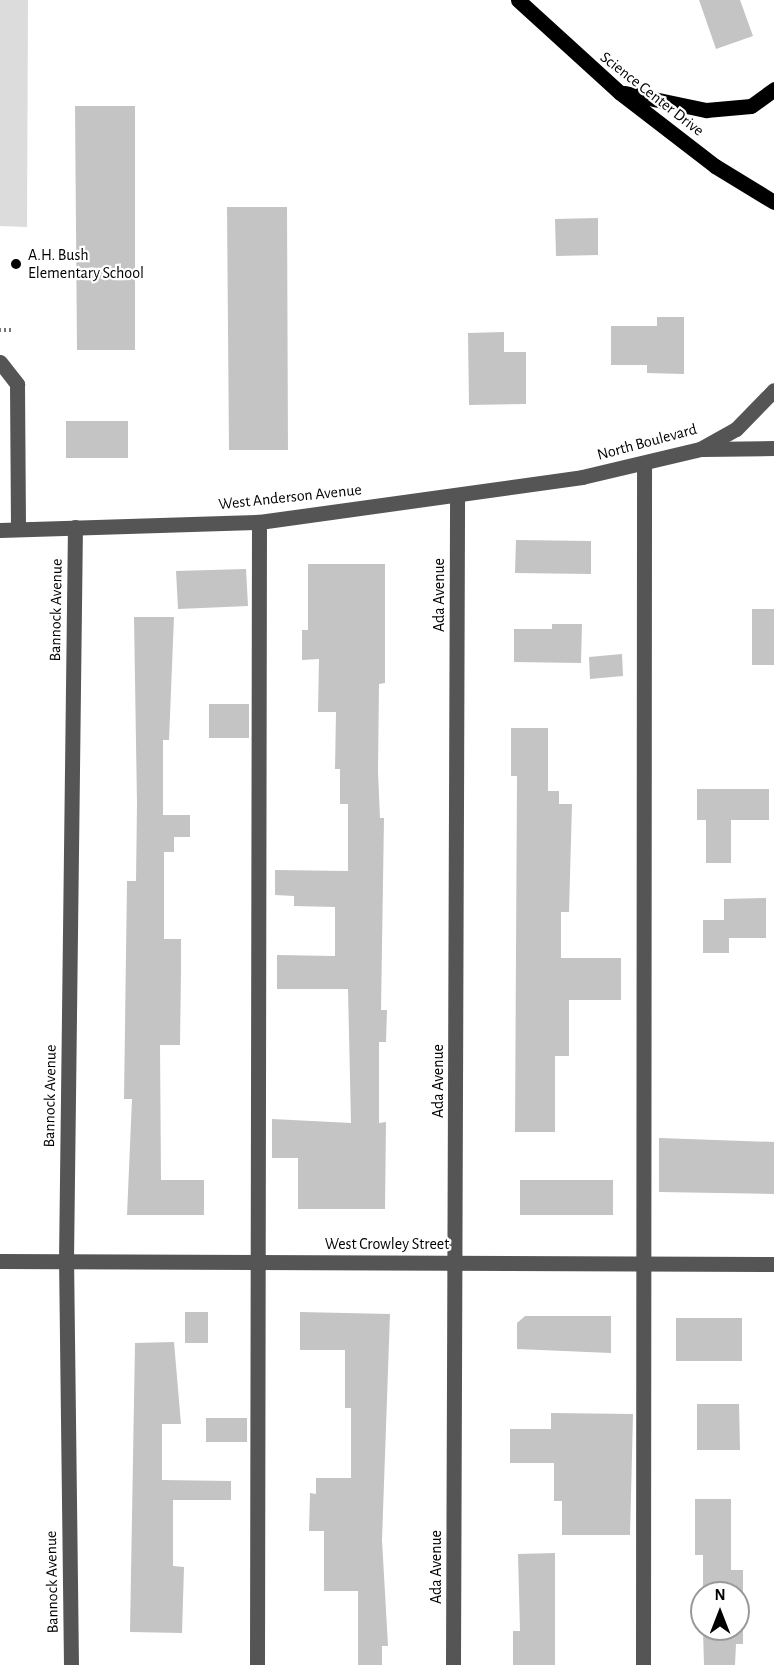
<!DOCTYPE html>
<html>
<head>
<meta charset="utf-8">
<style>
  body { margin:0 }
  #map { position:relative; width:774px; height:1665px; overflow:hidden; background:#fff; font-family:"Alegreya Sans",sans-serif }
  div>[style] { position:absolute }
  .green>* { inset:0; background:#dcdcdc }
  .building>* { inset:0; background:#c4c4c4 }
  .path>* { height:4px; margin-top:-2px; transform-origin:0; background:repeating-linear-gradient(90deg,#777 0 1.5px,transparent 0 4.5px) }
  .minor>* { height:15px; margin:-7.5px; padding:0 7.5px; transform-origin:7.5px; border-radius:7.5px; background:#555 }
  .major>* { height:15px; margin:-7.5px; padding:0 7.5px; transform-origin:7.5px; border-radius:7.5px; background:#000 }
  .dots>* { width:16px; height:16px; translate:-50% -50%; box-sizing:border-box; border:3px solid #fff; border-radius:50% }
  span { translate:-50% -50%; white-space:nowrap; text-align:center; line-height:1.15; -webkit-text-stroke:4.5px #fff; paint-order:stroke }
  .street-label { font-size:16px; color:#000 }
  .poi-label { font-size:16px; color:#000 }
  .left { translate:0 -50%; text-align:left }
  .north { position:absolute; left:690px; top:1581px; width:60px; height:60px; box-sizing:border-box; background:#fff; border:2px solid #999; border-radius:50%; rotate:0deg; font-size:16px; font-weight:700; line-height:24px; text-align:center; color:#000 }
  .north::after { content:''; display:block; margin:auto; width:21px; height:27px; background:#000; clip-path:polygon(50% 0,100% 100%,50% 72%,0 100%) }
</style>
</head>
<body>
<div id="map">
  <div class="green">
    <div style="clip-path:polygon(0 0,28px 0,27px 227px,0 226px)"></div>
  </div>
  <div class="building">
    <div style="clip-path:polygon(699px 0,740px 0,753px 36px,716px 49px)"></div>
    <div style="clip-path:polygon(75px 106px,135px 106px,135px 350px,77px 350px)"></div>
    <div style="clip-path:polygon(227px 207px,287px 207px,288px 450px,229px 450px)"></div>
    <div style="clip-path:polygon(598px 218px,598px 255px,556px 256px,555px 219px)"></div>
    <div style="clip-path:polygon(657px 317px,684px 317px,684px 374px,647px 373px,647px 365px,611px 365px,611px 326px,657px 326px)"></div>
    <div style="clip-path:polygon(504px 332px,504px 352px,526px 352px,526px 404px,469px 405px,468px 333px)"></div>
    <div style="clip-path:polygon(66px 421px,128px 421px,128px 458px,66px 458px)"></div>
    <div style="clip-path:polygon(516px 540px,591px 541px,591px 574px,515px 573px)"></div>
    <div style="clip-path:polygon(308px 564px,385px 564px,385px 683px,379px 684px,378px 772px,380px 818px,384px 818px,381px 1010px,387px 1010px,386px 1042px,379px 1042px,379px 1123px,386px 1122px,385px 1209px,298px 1209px,298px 1158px,272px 1158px,272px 1119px,351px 1123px,348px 989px,277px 989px,277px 955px,335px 956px,335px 907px,294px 906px,294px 896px,275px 895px,275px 870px,348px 871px,348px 804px,340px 804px,340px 769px,335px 769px,336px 712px,318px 712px,319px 659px,302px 660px,302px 630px,308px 630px)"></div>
    <div style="clip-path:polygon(246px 569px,248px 606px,178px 609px,176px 571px)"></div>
    <div style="clip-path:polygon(752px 609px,774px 609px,774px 665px,752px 665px)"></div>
    <div style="clip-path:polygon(134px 617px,174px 617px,169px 740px,163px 740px,163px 815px,190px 815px,190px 837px,174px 837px,174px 852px,164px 852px,164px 939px,181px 939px,181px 972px,180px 1045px,160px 1045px,161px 1180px,204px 1180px,204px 1215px,127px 1215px,132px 1099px,124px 1099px,127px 881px,136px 881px,137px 804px)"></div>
    <div style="clip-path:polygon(552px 624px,582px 624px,581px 663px,514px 662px,514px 629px,552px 629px)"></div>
    <div style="clip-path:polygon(622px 654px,623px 676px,590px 679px,589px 657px)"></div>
    <div style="clip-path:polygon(209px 704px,249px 704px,249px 738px,209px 738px)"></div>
    <div style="clip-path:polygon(511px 728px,548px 728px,548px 791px,559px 791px,559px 804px,572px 804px,569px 912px,561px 912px,561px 958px,621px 958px,621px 1000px,569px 1000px,569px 1056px,555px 1056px,555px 1132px,515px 1132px,517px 776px,511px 776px)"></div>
    <div style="clip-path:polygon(697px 789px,769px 789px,769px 820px,731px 820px,731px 863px,706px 863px,706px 820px,697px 820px)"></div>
    <div style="clip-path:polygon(766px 898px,766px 938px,729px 938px,729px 953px,703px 953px,703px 920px,724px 920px,724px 899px)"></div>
    <div style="clip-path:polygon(659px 1138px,774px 1142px,774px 1194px,659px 1192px)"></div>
    <div style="clip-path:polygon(520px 1180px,613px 1180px,613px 1215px,520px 1215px)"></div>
    <div style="clip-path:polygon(185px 1312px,208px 1312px,208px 1343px,185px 1343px)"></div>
    <div style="clip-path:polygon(300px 1312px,390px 1314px,382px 1540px,388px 1646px,382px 1646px,382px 1665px,358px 1665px,358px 1591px,324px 1591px,324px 1531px,309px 1531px,310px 1493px,316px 1494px,316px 1478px,351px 1478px,351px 1408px,345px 1408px,345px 1350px,300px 1350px)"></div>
    <div style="clip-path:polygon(525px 1316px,611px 1316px,611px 1353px,517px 1349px,517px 1323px)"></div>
    <div style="clip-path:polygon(676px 1318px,742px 1318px,742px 1361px,676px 1361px)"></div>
    <div style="clip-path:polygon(174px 1342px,181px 1424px,162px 1424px,162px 1480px,231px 1481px,231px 1500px,173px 1500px,173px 1566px,184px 1567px,182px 1633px,130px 1632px,135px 1343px)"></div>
    <div style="clip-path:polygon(697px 1404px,739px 1404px,740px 1450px,697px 1450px)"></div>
    <div style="clip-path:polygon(551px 1413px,633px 1414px,630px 1535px,562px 1535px,562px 1501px,554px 1501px,554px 1463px,510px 1463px,510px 1429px,551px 1429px)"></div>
    <div style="clip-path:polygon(206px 1418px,247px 1418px,247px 1442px,206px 1442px)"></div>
    <div style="clip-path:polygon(695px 1499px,731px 1499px,731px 1570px,743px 1570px,743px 1644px,736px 1644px,735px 1665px,704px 1665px,703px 1629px,738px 1629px,738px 1593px,703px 1593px,703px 1555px,695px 1555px)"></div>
    <div style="clip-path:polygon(555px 1553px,555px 1665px,513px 1665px,513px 1631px,520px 1631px,518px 1554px)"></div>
  </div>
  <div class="path">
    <div style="left:0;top:330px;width:11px"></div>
  </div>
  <div class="minor">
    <div style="left:0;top:362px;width:28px;rotate:52deg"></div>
    <div style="left:17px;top:384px;width:145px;rotate:89.6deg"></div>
    <div style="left:703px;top:449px;width:71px;rotate:-0.8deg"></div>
    <div style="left:0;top:530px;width:259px;rotate:-1.8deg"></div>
    <div style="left:259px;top:522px;width:326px;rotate:-7.9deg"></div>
    <div style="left:582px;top:477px;width:121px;rotate:-13.3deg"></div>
    <div style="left:700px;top:449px;width:41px;rotate:-29.1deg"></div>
    <div style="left:736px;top:429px;width:54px;rotate:-45.7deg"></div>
    <div style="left:0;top:1261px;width:774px;rotate:0.22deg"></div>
    <div style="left:71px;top:1665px;width:404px;rotate:-90.7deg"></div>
    <div style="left:66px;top:1261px;width:734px;rotate:-89.3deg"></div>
    <div style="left:257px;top:1665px;width:1143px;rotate:-89.9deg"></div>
    <div style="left:453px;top:1665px;width:1168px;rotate:-89.8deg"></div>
    <div style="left:643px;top:1665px;width:1202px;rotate:-89.95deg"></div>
  </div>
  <div class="major">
    <div style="left:518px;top:0;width:137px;rotate:42.3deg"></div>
    <div style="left:619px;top:92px;width:121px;rotate:37.6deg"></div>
    <div style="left:715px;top:166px;width:69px;rotate:31.4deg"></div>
    <div style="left:625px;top:93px;width:83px;rotate:11.9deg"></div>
    <div style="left:706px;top:110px;width:45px;rotate:-5.1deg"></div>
    <div style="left:751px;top:106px;width:29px;rotate:-36deg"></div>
  </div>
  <div class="dots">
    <div style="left:16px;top:264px;background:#000"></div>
  </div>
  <div class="street-label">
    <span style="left:652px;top:94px;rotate:38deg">Science Center Drive</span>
    <span style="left:647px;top:442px;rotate:-15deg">North Boulevard</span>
    <span style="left:290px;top:497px;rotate:-6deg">West Anderson Avenue</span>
    <span style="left:439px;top:595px;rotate:-90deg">Ada Avenue</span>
    <span style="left:56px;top:610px;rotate:-89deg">Bannock Avenue</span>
    <span style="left:438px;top:1081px;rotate:-90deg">Ada Avenue</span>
    <span style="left:50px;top:1096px;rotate:-89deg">Bannock Avenue</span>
    <span style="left:387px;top:1244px">West Crowley Street</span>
    <span style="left:436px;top:1567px;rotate:-90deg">Ada Avenue</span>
    <span style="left:52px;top:1582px;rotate:-91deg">Bannock Avenue</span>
  </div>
  <div class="poi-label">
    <span class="left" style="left:28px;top:264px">A.H. Bush<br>Elementary School</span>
  </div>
  <div class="north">N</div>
</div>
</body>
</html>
